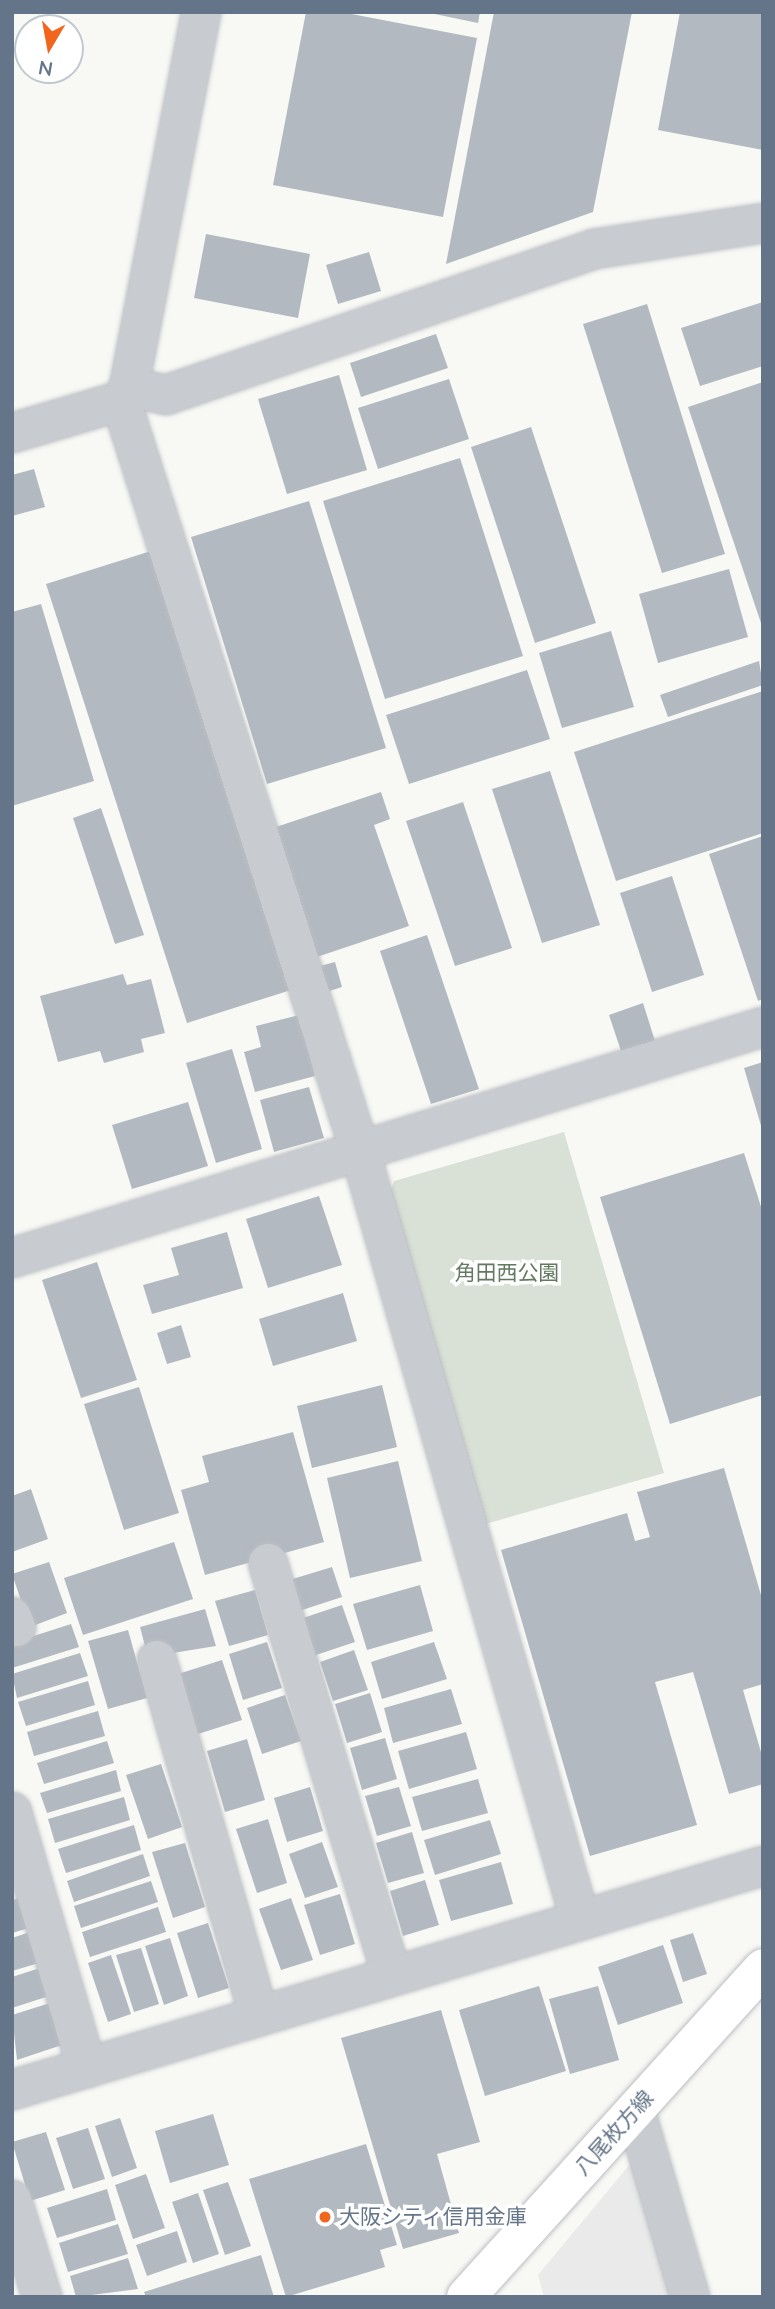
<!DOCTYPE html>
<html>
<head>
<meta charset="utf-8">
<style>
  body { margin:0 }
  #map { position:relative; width:775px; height:2309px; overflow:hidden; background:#f8f9f5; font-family:"Nunito Sans","Noto Sans JP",sans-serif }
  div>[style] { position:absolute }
  .built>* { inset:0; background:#e9eae9 }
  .green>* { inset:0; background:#d9e1d6 }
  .building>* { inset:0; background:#b2b9c0 }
  .roads { filter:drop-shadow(0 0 2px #bbbec3) drop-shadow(0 0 2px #bbbec3) }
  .minor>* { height:38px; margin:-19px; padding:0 19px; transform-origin:19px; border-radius:19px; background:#c8cbcf }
  .major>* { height:38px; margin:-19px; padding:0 19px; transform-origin:19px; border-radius:19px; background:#fff }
  .dots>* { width:19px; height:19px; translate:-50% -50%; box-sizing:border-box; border:4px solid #fff; border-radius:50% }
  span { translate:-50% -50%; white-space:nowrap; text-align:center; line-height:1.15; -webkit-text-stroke:7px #fff; paint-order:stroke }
  .park-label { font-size:21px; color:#637a60 }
  .street-label { font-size:21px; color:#657589 }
  .poi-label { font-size:21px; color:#657589 }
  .left { translate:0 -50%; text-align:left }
  .frame { position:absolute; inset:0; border:14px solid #657589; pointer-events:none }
  .north { position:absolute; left:14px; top:14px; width:70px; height:70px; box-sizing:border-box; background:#fff; border:2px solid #c1c8d0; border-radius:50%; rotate:190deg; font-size:19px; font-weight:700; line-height:28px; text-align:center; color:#657589 }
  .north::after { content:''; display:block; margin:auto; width:24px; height:32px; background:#f1651d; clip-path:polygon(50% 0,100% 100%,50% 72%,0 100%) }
</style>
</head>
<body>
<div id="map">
  <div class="built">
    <div style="clip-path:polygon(636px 2157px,678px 2297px,544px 2297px,538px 2275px)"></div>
  </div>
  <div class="green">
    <div style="clip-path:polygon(564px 1132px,664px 1473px,482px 1525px,387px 1200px,394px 1181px)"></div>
  </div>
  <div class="building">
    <div style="clip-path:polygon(306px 12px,341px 12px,477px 38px,443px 217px,273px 185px)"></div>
    <div style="clip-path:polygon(425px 12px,480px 12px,478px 23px)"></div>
    <div style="clip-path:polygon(494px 12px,632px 12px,593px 212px,446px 264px)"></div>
    <div style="clip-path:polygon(680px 12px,763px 12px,763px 150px,658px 130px)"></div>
    <div style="clip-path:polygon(206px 234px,310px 254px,298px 318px,194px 298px)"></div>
    <div style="clip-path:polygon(369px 252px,381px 291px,338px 304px,326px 265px)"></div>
    <div style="clip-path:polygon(763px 302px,763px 366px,700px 386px,681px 328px)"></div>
    <div style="clip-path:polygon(647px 304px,725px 554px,662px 573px,583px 324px)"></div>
    <div style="clip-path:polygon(436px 334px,448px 368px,361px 397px,350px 363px)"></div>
    <div style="clip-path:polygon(339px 375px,367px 470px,287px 494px,258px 399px)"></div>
    <div style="clip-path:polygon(449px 379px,469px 439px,378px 469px,358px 408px)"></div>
    <div style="clip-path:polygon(763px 382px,763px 626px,762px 626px,688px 407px)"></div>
    <div style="clip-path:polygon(531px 427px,596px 623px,535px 643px,471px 447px)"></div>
    <div style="clip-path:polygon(460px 458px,523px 656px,385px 699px,323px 501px)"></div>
    <div style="clip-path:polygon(34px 469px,45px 507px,12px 516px,12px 475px)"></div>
    <div style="clip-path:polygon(309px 501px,386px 748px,267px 784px,191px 537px)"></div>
    <div style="clip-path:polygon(151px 551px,291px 990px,187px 1023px,46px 584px)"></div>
    <div style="clip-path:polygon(729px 569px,748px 637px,658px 663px,639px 594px)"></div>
    <div style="clip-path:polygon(41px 604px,94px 781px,12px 806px,12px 612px)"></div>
    <div style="clip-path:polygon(611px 631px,634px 707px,562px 728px,539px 653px)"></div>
    <div style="clip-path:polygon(759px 661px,763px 685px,668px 717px,660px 695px)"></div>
    <div style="clip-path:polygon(527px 670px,550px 739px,409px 784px,386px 715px)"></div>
    <div style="clip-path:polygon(763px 691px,763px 833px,616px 881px,574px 752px)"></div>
    <div style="clip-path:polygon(550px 771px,600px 925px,542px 943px,492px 789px)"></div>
    <div style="clip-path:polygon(381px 792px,390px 819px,374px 825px,409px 926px,311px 959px,267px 830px)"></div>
    <div style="clip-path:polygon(463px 802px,512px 948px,455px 966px,406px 821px)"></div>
    <div style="clip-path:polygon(101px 808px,144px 935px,115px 944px,73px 818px)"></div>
    <div style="clip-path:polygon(763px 836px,763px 999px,758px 1001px,709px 854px)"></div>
    <div style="clip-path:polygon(672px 876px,704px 975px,652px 992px,620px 893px)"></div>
    <div style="clip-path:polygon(427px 935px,479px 1089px,431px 1104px,380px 951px)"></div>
    <div style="clip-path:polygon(335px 962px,342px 987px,317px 995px,309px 969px)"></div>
    <div style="clip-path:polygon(123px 974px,127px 985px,151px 979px,165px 1033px,141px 1039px,144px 1052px,104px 1063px,100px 1051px,58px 1062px,40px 996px)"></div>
    <div style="clip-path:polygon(643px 1003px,655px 1041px,621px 1051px,609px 1015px)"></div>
    <div style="clip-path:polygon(299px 1015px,315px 1076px,255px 1092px,244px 1052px,261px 1047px,256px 1026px)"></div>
    <div style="clip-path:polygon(232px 1049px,262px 1149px,216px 1163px,186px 1063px)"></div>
    <div style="clip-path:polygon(763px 1062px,763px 1129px,762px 1129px,744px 1068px)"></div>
    <div style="clip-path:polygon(309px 1087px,324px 1138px,274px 1152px,260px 1100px)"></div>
    <div style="clip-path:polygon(188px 1102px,208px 1166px,132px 1189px,112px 1125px)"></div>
    <div style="clip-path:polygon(744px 1153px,763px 1213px,763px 1395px,670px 1424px,600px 1197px)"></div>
    <div style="clip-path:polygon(319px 1196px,342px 1265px,268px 1288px,246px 1219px)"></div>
    <div style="clip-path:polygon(227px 1232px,243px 1288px,152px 1314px,143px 1285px,179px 1275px,171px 1248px)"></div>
    <div style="clip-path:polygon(97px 1262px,137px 1380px,81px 1398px,42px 1280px)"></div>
    <div style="clip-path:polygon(343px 1293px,357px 1341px,273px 1366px,259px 1319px)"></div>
    <div style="clip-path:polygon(181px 1325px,191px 1357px,167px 1364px,157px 1333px)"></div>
    <div style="clip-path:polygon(382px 1385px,397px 1447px,312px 1468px,297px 1406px)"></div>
    <div style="clip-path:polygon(139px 1387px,179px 1513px,124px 1530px,84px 1404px)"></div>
    <div style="clip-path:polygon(293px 1432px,324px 1542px,205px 1575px,181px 1490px,209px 1482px,202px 1456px)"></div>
    <div style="clip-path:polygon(398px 1461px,422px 1561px,350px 1578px,327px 1478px)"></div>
    <div style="clip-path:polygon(724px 1468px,763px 1602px,763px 1684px,743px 1690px,763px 1759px,763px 1784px,729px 1794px,693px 1672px,655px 1682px,697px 1825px,590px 1856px,501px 1550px,627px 1513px,635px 1541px,650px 1537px,637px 1492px)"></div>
    <div style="clip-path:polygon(31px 1489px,48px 1539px,12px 1552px,12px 1496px)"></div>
    <div style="clip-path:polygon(174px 1542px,193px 1599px,83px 1635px,64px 1578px)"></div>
    <div style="clip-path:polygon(49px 1562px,67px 1613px,30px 1627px,12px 1574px)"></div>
    <div style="clip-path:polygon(332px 1567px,342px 1597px,296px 1612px,286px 1581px)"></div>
    <div style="clip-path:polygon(420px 1585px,433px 1631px,367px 1650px,353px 1604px)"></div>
    <div style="clip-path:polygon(255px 1590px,268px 1635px,229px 1646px,215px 1601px)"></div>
    <div style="clip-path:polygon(342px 1605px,355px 1642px,313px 1656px,300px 1619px)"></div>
    <div style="clip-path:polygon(205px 1609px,216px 1646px,148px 1657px,140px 1627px)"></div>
    <div style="clip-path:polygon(71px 1624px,79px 1647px,12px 1668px,12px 1643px)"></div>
    <div style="clip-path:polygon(128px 1630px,147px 1698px,108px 1709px,88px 1641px)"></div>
    <div style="clip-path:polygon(267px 1642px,282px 1688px,243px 1700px,229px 1654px)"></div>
    <div style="clip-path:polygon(434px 1642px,447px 1679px,382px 1699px,371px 1662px)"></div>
    <div style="clip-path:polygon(354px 1650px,368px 1690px,333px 1701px,320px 1662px)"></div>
    <div style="clip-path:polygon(80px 1653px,88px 1676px,17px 1698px,12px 1674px)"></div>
    <div style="clip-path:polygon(222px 1660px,242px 1720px,198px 1734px,178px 1674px)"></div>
    <div style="clip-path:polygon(88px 1681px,95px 1705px,26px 1726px,18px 1702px)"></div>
    <div style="clip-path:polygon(451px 1689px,462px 1724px,393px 1743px,384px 1708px)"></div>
    <div style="clip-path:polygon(370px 1693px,382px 1732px,347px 1743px,335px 1704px)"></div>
    <div style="clip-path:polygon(285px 1695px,301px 1741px,262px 1754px,247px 1708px)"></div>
    <div style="clip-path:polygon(98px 1711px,105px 1736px,34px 1756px,27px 1732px)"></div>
    <div style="clip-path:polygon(466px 1732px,477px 1769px,409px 1789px,398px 1751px)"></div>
    <div style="clip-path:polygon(385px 1738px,397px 1779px,362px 1790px,350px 1748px)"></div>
    <div style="clip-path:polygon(247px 1739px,265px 1800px,225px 1812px,207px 1751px)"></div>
    <div style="clip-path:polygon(107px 1741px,114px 1763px,44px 1784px,37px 1763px)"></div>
    <div style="clip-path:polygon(161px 1764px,182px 1827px,148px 1839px,126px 1775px)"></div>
    <div style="clip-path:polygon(116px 1770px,121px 1791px,47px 1813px,40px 1793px)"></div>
    <div style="clip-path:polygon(478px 1779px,488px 1813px,422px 1831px,412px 1797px)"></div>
    <div style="clip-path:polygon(310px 1787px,323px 1831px,287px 1842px,274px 1798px)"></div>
    <div style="clip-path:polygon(399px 1787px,411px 1826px,377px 1836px,365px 1796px)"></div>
    <div style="clip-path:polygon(124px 1797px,130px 1820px,55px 1843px,48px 1819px)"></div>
    <div style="clip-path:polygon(268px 1819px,287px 1883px,257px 1893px,236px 1829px)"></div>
    <div style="clip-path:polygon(490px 1820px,501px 1854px,435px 1875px,424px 1840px)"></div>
    <div style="clip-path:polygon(134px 1825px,141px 1850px,66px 1873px,58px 1849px)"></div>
    <div style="clip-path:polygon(412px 1832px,424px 1873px,388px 1883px,376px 1843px)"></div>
    <div style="clip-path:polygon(322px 1842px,338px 1887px,305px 1898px,289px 1854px)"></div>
    <div style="clip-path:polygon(185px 1843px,205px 1907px,173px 1918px,152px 1852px)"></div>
    <div style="clip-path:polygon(143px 1854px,150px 1876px,74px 1902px,67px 1881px)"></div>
    <div style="clip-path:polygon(501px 1862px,513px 1904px,451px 1921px,439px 1880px)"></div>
    <div style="clip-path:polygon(425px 1880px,439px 1925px,403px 1936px,390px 1891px)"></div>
    <div style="clip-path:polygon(151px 1881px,158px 1902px,81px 1928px,74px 1906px)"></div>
    <div style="clip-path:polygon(340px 1894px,355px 1944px,320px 1955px,304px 1905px)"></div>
    <div style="clip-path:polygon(20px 1898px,29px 1928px,12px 1933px,12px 1900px)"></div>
    <div style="clip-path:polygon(291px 1898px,313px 1960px,281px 1970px,259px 1909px)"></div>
    <div style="clip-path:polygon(158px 1907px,166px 1932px,90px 1957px,82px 1932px)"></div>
    <div style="clip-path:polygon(208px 1923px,229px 1988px,198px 1998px,177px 1933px)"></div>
    <div style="clip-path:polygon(30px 1932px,39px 1963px,12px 1971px,12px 1938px)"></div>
    <div style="clip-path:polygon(693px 1933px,707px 1974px,683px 1982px,670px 1940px)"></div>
    <div style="clip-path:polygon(170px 1938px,188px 1996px,164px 2005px,145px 1946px)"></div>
    <div style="clip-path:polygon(663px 1945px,683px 2003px,618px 2025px,598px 1967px)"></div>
    <div style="clip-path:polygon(141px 1948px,159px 2004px,134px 2012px,116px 1955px)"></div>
    <div style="clip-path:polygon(111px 1955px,131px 2014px,108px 2022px,88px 1963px)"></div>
    <div style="clip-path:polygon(40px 1968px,49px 1996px,12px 2008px,12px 1977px)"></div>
    <div style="clip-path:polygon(539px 1986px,566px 2071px,485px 2096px,459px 2010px)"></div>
    <div style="clip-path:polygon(598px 1986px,619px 2060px,570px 2074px,549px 1999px)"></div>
    <div style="clip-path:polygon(50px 2003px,62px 2045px,17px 2060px,12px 2015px)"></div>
    <div style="clip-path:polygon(441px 2010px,480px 2142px,437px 2154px,459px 2233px,403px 2249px,341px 2038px)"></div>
    <div style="clip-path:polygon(213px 2114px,229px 2165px,170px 2183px,155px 2131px)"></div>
    <div style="clip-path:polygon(120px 2118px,137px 2168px,112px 2177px,95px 2126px)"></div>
    <div style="clip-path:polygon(88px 2128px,105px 2179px,73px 2189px,56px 2138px)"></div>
    <div style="clip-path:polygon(46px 2132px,65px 2190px,30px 2201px,12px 2142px)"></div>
    <div style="clip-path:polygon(366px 2144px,397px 2245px,380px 2250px,385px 2267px,286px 2297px,249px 2179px)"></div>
    <div style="clip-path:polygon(146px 2174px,165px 2228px,133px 2239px,115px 2185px)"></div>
    <div style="clip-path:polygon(228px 2182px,251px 2246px,225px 2255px,203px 2190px)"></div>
    <div style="clip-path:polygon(107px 2189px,116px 2220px,57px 2238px,47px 2208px)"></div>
    <div style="clip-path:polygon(198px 2193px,219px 2254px,193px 2263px,172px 2202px)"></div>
    <div style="clip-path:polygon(118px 2224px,128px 2254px,68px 2272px,59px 2243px)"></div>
    <div style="clip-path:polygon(177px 2231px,187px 2262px,147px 2276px,136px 2245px)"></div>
    <div style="clip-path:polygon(261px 2255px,274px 2297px,146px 2297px,144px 2292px)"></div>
    <div style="clip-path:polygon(128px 2258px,138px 2289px,76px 2297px,70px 2276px)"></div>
  </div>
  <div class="roads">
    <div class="minor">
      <div style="left:129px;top:387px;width:38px;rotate:12deg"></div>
      <div style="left:166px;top:395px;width:452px;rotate:-18.8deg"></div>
      <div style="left:594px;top:249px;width:171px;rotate:-8.7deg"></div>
      <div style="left:121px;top:401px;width:787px;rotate:72.32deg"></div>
      <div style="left:360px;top:1151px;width:796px;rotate:74.02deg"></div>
      <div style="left:12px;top:433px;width:114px;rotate:-16.4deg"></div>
      <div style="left:121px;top:401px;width:16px;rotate:-60deg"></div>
      <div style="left:129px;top:387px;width:382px;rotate:-79.1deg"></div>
      <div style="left:12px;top:1258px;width:786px;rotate:-17.1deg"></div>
      <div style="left:268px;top:1563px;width:429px;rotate:73.3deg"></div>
      <div style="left:12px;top:1617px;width:11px;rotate:68deg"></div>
      <div style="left:157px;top:1660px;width:369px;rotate:74deg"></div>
      <div style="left:12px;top:1812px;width:267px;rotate:73.7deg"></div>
      <div style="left:12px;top:2090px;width:784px;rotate:-16.61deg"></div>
      <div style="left:635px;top:2110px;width:195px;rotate:73.6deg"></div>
      <div style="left:12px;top:2200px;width:102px;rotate:72.8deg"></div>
    </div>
    <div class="major">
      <div style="left:466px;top:2297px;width:443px;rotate:-47.9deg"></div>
    </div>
  </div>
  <div class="dots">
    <div style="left:325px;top:2217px;background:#f1651d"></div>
  </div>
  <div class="park-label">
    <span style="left:507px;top:1273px">角田西公園</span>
  </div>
  <div class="street-label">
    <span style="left:614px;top:2133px;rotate:-48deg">八尾枚方線</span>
  </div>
  <div class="poi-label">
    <span class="left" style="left:339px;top:2217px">大阪シティ信用金庫</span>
  </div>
  <div class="frame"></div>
  <div class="north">N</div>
</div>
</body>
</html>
